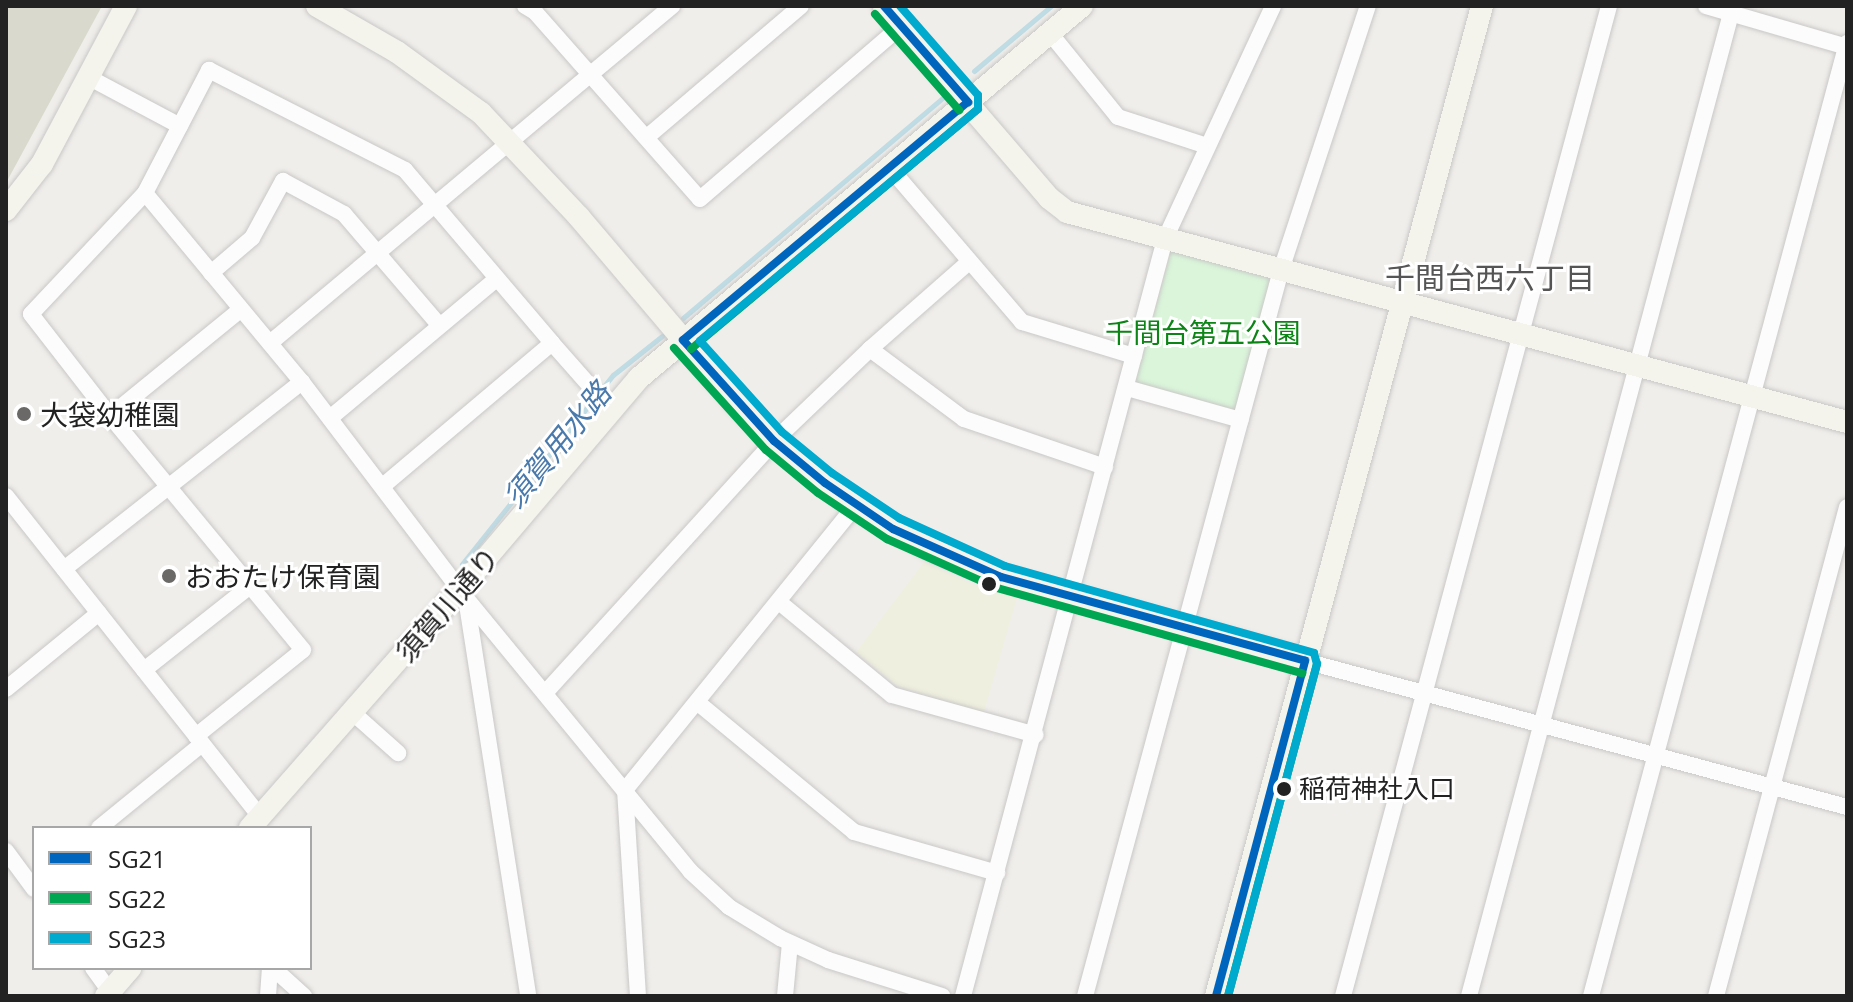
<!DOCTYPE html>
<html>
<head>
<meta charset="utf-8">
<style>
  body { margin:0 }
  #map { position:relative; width:1853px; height:1002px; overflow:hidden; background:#f0eeeb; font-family:"Open Sans","Noto Sans JP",sans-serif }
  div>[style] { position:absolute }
  .construction>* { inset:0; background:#d9d9cd }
  .farmland>* { inset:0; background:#efefdf }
  .park>* { inset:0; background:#daf5da }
  .stream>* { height:5px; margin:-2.5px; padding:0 2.5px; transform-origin:2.5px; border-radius:2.5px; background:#bfdbe3 }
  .roads { filter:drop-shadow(0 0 2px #c9c8c7) drop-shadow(0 0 2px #c9c8c7) }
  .street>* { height:16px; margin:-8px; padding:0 8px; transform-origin:8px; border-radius:8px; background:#fdfcfc }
  .secondary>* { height:22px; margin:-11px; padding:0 11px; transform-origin:11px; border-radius:11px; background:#f4f4ed }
  .bus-1>* { height:8px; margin:-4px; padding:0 4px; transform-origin:4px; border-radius:4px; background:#0065bd }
  .bus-2>* { height:8px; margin:-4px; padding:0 4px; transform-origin:4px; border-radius:4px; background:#00a651 }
  .bus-3>* { height:8px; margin:-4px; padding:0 4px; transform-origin:4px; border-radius:4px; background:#00a9ce }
  .dots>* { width:22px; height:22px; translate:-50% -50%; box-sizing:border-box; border:4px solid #fff; border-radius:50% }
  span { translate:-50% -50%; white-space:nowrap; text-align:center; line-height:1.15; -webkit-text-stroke:6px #fff; paint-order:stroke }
  .bus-label { font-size:26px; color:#222 }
  .left { translate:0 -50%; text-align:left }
  .park-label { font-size:28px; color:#0c8416 }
  .poi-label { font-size:28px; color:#222 }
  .street-label { font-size:28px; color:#222 }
  .neighbourhood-label { font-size:30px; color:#555 }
  .water-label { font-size:30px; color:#4a7aab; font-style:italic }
  .frame { position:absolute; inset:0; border:8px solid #222; pointer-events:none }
  .legend { position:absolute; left:32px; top:826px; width:280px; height:144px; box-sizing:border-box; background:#fff; border:2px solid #a7a7a7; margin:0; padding:10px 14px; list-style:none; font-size:24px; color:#222 }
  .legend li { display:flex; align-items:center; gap:16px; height:40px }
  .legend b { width:40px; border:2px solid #a7a7a7 }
</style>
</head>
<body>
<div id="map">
  <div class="construction">
    <div style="clip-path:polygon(6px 6px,102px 6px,6px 183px)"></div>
  </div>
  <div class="farmland">
    <div style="clip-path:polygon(924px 562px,972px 584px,1017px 598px,984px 712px,899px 687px,856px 652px)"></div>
  </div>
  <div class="park">
    <div style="clip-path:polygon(1171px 250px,1272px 277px,1235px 413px,1134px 386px)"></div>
  </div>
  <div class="stream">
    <div style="left:974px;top:71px;width:101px;rotate:-40.2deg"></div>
    <div style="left:683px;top:318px;width:340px;rotate:-40.3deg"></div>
    <div style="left:462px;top:564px;width:242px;rotate:-51.4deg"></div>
    <div style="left:613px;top:375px;width:63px;rotate:-38.5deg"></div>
  </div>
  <div class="roads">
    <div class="street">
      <div style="left:525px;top:6px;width:12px;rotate:31deg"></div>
      <div style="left:535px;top:12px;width:249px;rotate:48.6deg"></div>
      <div style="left:700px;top:199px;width:265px;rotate:-40.7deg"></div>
      <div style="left:1706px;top:6px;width:147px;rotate:16.2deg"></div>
      <div style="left:1050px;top:33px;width:108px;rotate:51deg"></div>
      <div style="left:1118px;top:117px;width:94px;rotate:18deg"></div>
      <div style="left:88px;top:77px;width:104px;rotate:28deg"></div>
      <div style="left:647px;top:137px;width:202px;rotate:-40.4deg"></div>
      <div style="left:890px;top:168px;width:203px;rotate:49.4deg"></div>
      <div style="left:1022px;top:322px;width:117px;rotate:16.9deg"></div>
      <div style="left:145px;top:193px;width:246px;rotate:50.3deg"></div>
      <div style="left:302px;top:382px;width:271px;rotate:52.8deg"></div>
      <div style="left:466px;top:598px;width:353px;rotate:50.6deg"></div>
      <div style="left:690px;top:871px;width:53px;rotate:42.7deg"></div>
      <div style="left:729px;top:907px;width:60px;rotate:31.3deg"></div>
      <div style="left:780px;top:938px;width:53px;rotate:24.6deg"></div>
      <div style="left:828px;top:960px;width:120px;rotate:17.5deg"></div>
      <div style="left:211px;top:273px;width:54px;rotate:-40.5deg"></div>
      <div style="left:252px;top:238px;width:65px;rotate:-61.5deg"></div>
      <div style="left:283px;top:181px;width:69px;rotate:28.4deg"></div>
      <div style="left:344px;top:214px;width:146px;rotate:49.4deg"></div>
      <div style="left:270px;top:343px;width:525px;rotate:-39.97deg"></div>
      <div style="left:552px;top:343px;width:89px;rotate:48.6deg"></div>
      <div style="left:870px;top:349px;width:117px;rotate:36.7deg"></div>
      <div style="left:964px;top:419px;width:149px;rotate:18.8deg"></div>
      <div style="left:1127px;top:388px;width:118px;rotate:15.7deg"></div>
      <div style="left:110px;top:416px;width:169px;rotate:-39.2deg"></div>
      <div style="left:330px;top:418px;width:217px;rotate:-39.9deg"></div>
      <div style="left:6px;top:496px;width:409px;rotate:51.6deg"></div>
      <div style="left:64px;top:569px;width:303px;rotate:-38.2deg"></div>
      <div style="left:466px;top:598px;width:403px;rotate:81.1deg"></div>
      <div style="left:779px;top:602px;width:146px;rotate:39.5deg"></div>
      <div style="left:892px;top:695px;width:149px;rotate:15.5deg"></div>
      <div style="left:1305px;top:661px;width:561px;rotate:15.08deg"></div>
      <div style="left:144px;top:670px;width:135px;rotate:-38.4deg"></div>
      <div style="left:6px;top:689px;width:120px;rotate:-39.3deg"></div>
      <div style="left:546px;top:692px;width:339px;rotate:-47.7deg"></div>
      <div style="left:774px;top:441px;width:133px;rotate:-43.8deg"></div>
      <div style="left:870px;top:349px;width:132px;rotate:-41.3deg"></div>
      <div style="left:697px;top:702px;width:204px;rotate:39.6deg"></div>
      <div style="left:854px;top:832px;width:149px;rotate:16deg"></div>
      <div style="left:352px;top:712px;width:62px;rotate:41.7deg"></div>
      <div style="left:196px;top:736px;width:137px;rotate:-38.8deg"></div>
      <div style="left:303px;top:650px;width:303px;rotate:-129.5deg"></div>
      <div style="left:110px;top:416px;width:129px;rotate:-127.8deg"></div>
      <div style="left:31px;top:314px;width:166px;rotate:-46.7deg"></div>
      <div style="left:145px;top:193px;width:139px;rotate:-62.5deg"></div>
      <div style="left:209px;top:70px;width:220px;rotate:27deg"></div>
      <div style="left:405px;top:170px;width:227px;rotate:49.6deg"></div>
      <div style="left:552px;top:343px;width:221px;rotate:139.8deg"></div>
      <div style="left:99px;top:828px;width:133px;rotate:-39.2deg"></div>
      <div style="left:6px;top:851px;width:47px;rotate:53.6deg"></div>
      <div style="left:93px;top:968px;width:29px;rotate:54deg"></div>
      <div style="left:273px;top:968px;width:42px;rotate:42.1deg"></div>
      <div style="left:268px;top:996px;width:28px;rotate:-86deg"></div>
      <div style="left:638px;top:996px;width:206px;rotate:-93.6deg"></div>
      <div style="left:625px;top:790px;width:365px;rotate:-51deg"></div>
      <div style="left:785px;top:996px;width:53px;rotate:-84.6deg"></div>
      <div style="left:963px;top:996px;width:783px;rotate:-75.06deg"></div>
      <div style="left:1165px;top:239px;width:257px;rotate:-65.1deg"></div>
      <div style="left:1085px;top:996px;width:752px;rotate:-74.89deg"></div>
      <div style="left:1281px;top:270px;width:278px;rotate:-71.8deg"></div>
      <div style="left:1343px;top:996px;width:1025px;rotate:-74.96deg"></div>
      <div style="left:1469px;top:996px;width:1025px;rotate:-75.07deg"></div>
      <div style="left:1591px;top:996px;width:987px;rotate:-74.96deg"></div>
      <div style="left:1716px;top:996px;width:506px;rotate:-75deg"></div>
    </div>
    <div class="secondary">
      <div style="left:317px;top:6px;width:92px;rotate:29.9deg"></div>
      <div style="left:397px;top:52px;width:104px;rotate:36deg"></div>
      <div style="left:481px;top:113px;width:143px;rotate:46.7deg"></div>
      <div style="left:579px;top:217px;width:241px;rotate:49.7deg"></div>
      <div style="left:735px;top:401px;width:56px;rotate:45.7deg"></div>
      <div style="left:774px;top:441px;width:104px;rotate:38.7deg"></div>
      <div style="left:855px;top:506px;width:90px;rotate:29.4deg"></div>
      <div style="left:933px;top:550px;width:73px;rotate:21.7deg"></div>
      <div style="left:1001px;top:577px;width:315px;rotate:15.4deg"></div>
      <div style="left:884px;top:6px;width:253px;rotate:49.3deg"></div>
      <div style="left:1049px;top:198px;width:23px;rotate:38deg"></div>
      <div style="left:1067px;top:212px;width:808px;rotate:15.07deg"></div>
      <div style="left:6px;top:210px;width:58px;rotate:-52deg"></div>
      <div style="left:42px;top:164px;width:179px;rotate:-62deg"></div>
      <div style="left:250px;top:828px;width:318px;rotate:-48.7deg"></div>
      <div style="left:460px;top:589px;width:277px;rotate:-49.7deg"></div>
      <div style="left:639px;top:378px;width:578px;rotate:-40.02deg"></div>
      <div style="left:106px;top:996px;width:37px;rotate:-49deg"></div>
      <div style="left:1216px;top:996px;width:1025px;rotate:-74.96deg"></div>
    </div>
  </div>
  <div class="bus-1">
    <div style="left:884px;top:6px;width:128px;rotate:48.8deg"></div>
    <div style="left:683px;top:340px;width:136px;rotate:48deg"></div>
    <div style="left:774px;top:441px;width:66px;rotate:39.5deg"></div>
    <div style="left:825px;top:483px;width:82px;rotate:34.1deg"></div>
    <div style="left:893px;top:529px;width:118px;rotate:24deg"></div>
    <div style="left:1001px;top:577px;width:315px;rotate:15.4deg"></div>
    <div style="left:683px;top:340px;width:371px;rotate:-39.9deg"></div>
    <div style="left:1216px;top:996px;width:347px;rotate:-75.1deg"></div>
  </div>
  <div class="bus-2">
    <div style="left:875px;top:14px;width:128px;rotate:48.8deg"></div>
    <div style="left:674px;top:348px;width:137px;rotate:48deg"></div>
    <div style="left:766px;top:450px;width:67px;rotate:39.6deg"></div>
    <div style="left:818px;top:493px;width:83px;rotate:33.7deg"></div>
    <div style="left:887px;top:539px;width:120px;rotate:24deg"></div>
    <div style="left:997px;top:588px;width:317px;rotate:15.6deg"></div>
    <div style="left:691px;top:349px;width:371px;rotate:-39.9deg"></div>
    <div style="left:1228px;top:996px;width:344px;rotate:-75deg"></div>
  </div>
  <div class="bus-3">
    <div style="left:900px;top:6px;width:118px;rotate:48.8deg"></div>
    <div style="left:978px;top:95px;width:14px;rotate:90deg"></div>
    <div style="left:978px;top:109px;width:362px;rotate:140.2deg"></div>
    <div style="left:700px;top:341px;width:122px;rotate:48deg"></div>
    <div style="left:782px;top:432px;width:65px;rotate:39.4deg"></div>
    <div style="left:832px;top:473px;width:81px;rotate:33.9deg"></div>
    <div style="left:899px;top:518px;width:116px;rotate:24.4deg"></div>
    <div style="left:1005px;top:566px;width:321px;rotate:15.7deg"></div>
    <div style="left:1314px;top:653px;width:11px;rotate:75deg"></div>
    <div style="left:1317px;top:664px;width:344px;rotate:105deg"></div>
  </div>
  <div class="dots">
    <div style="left:24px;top:414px;background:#6a6968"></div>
    <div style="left:169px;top:576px;background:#6a6968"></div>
    <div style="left:989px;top:584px;background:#222"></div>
    <div style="left:1284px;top:789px;background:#222"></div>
  </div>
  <div class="bus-label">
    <span class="left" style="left:1299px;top:789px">稲荷神社入口</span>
  </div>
  <div class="park-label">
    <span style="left:1203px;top:332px">千間台第五公園</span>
  </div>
  <div class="poi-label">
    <span class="left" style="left:40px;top:414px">大袋幼稚園</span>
    <span class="left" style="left:185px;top:576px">おおたけ保育園</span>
  </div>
  <div class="street-label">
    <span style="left:447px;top:604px;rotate:-49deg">須賀川通り</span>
  </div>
  <div class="neighbourhood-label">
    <span style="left:1490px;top:278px">千間台西六丁目</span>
  </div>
  <div class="water-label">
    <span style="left:557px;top:445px;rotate:-51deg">須賀用水路</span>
  </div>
  <div class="frame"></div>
  <ul class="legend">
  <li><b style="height:10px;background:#0065bd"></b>SG21</li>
  <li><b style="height:10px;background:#00a651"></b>SG22</li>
  <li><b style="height:10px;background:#00a9ce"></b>SG23</li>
  </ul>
</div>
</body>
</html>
